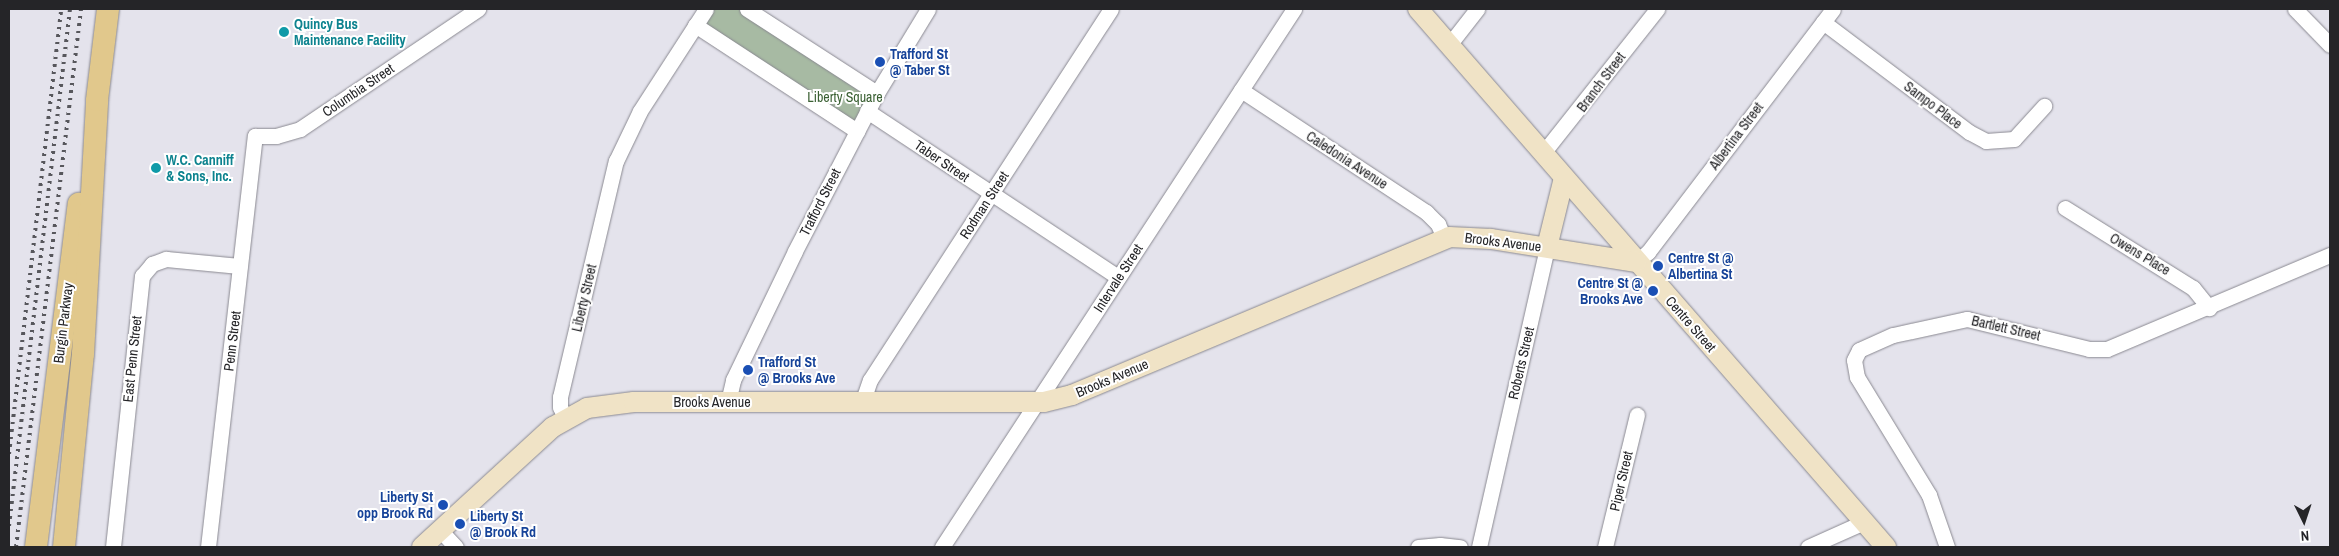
<!DOCTYPE html>
<html>
<head>
<meta charset="utf-8">
<style>
  body { margin:0 }
  #map { position:relative; width:2339px; height:556px; overflow:hidden; background:#e4e3ec; font-family:"Archivo Narrow",sans-serif }
  div>[style] { position:absolute }
  .green>* { inset:0; background:#a7baa3 }
  .roads { filter:drop-shadow(0 0 1px #8a8991) drop-shadow(0 0 1px #8a8991) }
  .street>* { height:15px; margin:-7.5px; padding:0 7.5px; transform-origin:7.5px; border-radius:7.5px; background:#fff }
  .secondary>* { height:20px; margin:-10px; padding:0 10px; transform-origin:10px; border-radius:10px; background:#f0e3c6 }
  .primary>* { height:22px; margin:-11px; padding:0 11px; transform-origin:11px; border-radius:11px; background:#e1c88c }
  .rail>* { height:4px; margin-top:-2px; transform-origin:0; background:repeating-linear-gradient(90deg,#57575c 0 2.5px,transparent 0 7.5px) }
  .dots>* { width:14px; height:14px; translate:-50% -50%; box-sizing:border-box; border:2px solid #fff; border-radius:50% }
  span { translate:-50% -50%; white-space:nowrap; text-align:center; line-height:1.15; -webkit-text-stroke:4px #fff; paint-order:stroke }
  .culture-label { font-size:14px; color:#0d838f; font-weight:700 }
  .left { translate:0 -50%; text-align:left }
  .transit-label { font-size:14px; color:#164399; font-weight:700 }
  .right { translate:-100% -50%; text-align:right }
  .street-label { font-size:14px; color:#252528 }
  .park-label { font-size:14px; color:#3a6033 }
  .frame { position:absolute; inset:0; border:10px solid #252528; pointer-events:none }
  .north { position:absolute; left:2279px; top:496px; width:50px; height:50px; -webkit-text-stroke:4px #fff; paint-order:stroke; rotate:176deg; font-size:14px; font-weight:700; line-height:20px; text-align:center; color:#252528 }
  .north::after { content:''; display:block; margin:auto; width:18px; height:22px; background:#252528; clip-path:polygon(50% 0,100% 100%,50% 72%,0 100%) }
</style>
</head>
<body>
<div id="map">
  <div class="green">
    <div style="clip-path:polygon(706px 9px,747px 9px,877px 93px,857px 131px,695px 25px)"></div>
  </div>
  <div class="roads">
    <div class="street">
      <div style="left:747px;top:9px;width:155px;rotate:32.9deg"></div>
      <div style="left:2295px;top:9px;width:50px;rotate:45.8deg"></div>
      <div style="left:1823px;top:22px;width:183px;rotate:37deg"></div>
      <div style="left:1969px;top:132px;width:19px;rotate:28deg"></div>
      <div style="left:1986px;top:141px;width:28px;rotate:-4deg"></div>
      <div style="left:2014px;top:139px;width:45px;rotate:-47.7deg"></div>
      <div style="left:695px;top:25px;width:194px;rotate:33.2deg"></div>
      <div style="left:1449px;top:45px;width:46px;rotate:-52.1deg"></div>
      <div style="left:1241px;top:90px;width:222px;rotate:33.4deg"></div>
      <div style="left:1426px;top:212px;width:17px;rotate:45deg"></div>
      <div style="left:1438px;top:224px;width:15px;rotate:67deg"></div>
      <div style="left:867px;top:111px;width:301px;rotate:33.5deg"></div>
      <div style="left:1543px;top:153px;width:184px;rotate:-51.6deg"></div>
      <div style="left:2065px;top:208px;width:151px;rotate:32deg"></div>
      <div style="left:2193px;top:288px;width:26px;rotate:51deg"></div>
      <div style="left:1636px;top:262px;width:16px;rotate:-40deg"></div>
      <div style="left:1648px;top:252px;width:305px;rotate:-52.7deg"></div>
      <div style="left:728px;top:402px;width:23px;rotate:-77deg"></div>
      <div style="left:733px;top:380px;width:143px;rotate:-64.3deg"></div>
      <div style="left:795px;top:251px;width:178px;rotate:-62.6deg"></div>
      <div style="left:877px;top:93px;width:98px;rotate:-58.7deg"></div>
      <div style="left:862px;top:403px;width:24px;rotate:-71deg"></div>
      <div style="left:870px;top:380px;width:442px;rotate:-57deg"></div>
      <div style="left:565px;top:417px;width:11px;rotate:-117deg"></div>
      <div style="left:560px;top:407px;width:10px;rotate:-90deg"></div>
      <div style="left:560px;top:397px;width:243px;rotate:-76.7deg"></div>
      <div style="left:616px;top:161px;width:55px;rotate:-64.4deg"></div>
      <div style="left:640px;top:111px;width:121px;rotate:-57.1deg"></div>
      <div style="left:440px;top:530px;width:23px;rotate:47deg"></div>
      <div style="left:113px;top:547px;width:273px;rotate:-83.9deg"></div>
      <div style="left:142px;top:276px;width:16px;rotate:-50deg"></div>
      <div style="left:152px;top:264px;width:15px;rotate:-20deg"></div>
      <div style="left:166px;top:259px;width:74px;rotate:5.4deg"></div>
      <div style="left:208px;top:547px;width:414px;rotate:-83.5deg"></div>
      <div style="left:255px;top:136px;width:21px"></div>
      <div style="left:276px;top:136px;width:25px;rotate:-16deg"></div>
      <div style="left:300px;top:129px;width:215px;rotate:-34deg"></div>
      <div style="left:942px;top:547px;width:643px;rotate:-56.8deg"></div>
      <div style="left:1418px;top:547px;width:22px;rotate:-5deg"></div>
      <div style="left:1440px;top:545px;width:20px;rotate:6deg"></div>
      <div style="left:1479px;top:547px;width:308px;rotate:-77.2deg"></div>
      <div style="left:1605px;top:547px;width:136px;rotate:-76.4deg"></div>
      <div style="left:1808px;top:547px;width:61px;rotate:-24.1deg"></div>
      <div style="left:1947px;top:547px;width:55px;rotate:-109.1deg"></div>
      <div style="left:1929px;top:495px;width:138px;rotate:-121.4deg"></div>
      <div style="left:1857px;top:377px;width:17px;rotate:-100deg"></div>
      <div style="left:1854px;top:360px;width:11px;rotate:-63deg"></div>
      <div style="left:1859px;top:350px;width:37px;rotate:-24deg"></div>
      <div style="left:1893px;top:335px;width:76px;rotate:-12.2deg"></div>
      <div style="left:1967px;top:319px;width:126px;rotate:13.8deg"></div>
      <div style="left:2089px;top:349px;width:18px"></div>
      <div style="left:2107px;top:349px;width:242px;rotate:-22.9deg"></div>
    </div>
    <div class="secondary">
      <div style="left:1418px;top:9px;width:713px;rotate:48.98deg"></div>
      <div style="left:1547px;top:247px;width:71px;rotate:-76.2deg"></div>
      <div style="left:422px;top:547px;width:178px;rotate:-42.5deg"></div>
      <div style="left:553px;top:427px;width:39px;rotate:-29deg"></div>
      <div style="left:587px;top:408px;width:47px;rotate:-7.3deg"></div>
      <div style="left:634px;top:402px;width:410px"></div>
      <div style="left:1044px;top:402px;width:29px;rotate:-14deg"></div>
      <div style="left:1072px;top:395px;width:409px;rotate:-22.7deg"></div>
      <div style="left:1449px;top:237px;width:42px;rotate:2.7deg"></div>
      <div style="left:1491px;top:239px;width:147px;rotate:9deg"></div>
    </div>
    <div class="primary">
      <div style="left:36px;top:547px;width:346px;rotate:-82.9deg"></div>
      <div style="left:64px;top:547px;width:194px;rotate:-84.4deg"></div>
      <div style="left:83px;top:354px;width:254px;rotate:-86.8deg"></div>
      <div style="left:97px;top:100px;width:92px;rotate:-83.1deg"></div>
    </div>
  </div>
  <div class="rail">
    <div style="left:9px;top:454px;width:448px;rotate:-83.3deg"></div>
    <div style="left:9px;top:526px;width:521px;rotate:-83.27deg"></div>
    <div style="left:16px;top:547px;width:542px;rotate:-83.11deg"></div>
  </div>
  <div class="dots">
    <div style="left:284px;top:32px;background:#0f9aa8"></div>
    <div style="left:880px;top:62px;background:#1a4fb4"></div>
    <div style="left:156px;top:168px;background:#0f9aa8"></div>
    <div style="left:1658px;top:266px;background:#1a4fb4"></div>
    <div style="left:1653px;top:291px;background:#1a4fb4"></div>
    <div style="left:748px;top:370px;background:#1a4fb4"></div>
    <div style="left:443px;top:505px;background:#1a4fb4"></div>
    <div style="left:460px;top:524px;background:#1a4fb4"></div>
  </div>
  <div class="culture-label">
    <span class="left" style="left:294px;top:32px">Quincy Bus<br>Maintenance Facility</span>
    <span class="left" style="left:166px;top:168px">W.C. Canniff<br>&amp; Sons, Inc.</span>
  </div>
  <div class="transit-label">
    <span class="left" style="left:890px;top:62px">Trafford St<br>@ Taber St</span>
    <span class="left" style="left:1668px;top:266px">Centre St @<br>Albertina St</span>
    <span class="right" style="left:1643px;top:291px">Centre St @<br>Brooks Ave</span>
    <span class="left" style="left:758px;top:370px">Trafford St<br>@ Brooks Ave</span>
    <span class="right" style="left:433px;top:505px">Liberty St<br>opp Brook Rd</span>
    <span class="left" style="left:470px;top:524px">Liberty St<br>@ Brook Rd</span>
  </div>
  <div class="street-label">
    <span style="left:1601px;top:82px;rotate:-53deg">Branch Street</span>
    <span style="left:358px;top:90px;rotate:-34deg">Columbia Street</span>
    <span style="left:1933px;top:105px;rotate:37deg">Sampo Place</span>
    <span style="left:1736px;top:136px;rotate:-53deg">Albertina Street</span>
    <span style="left:1347px;top:160px;rotate:33deg">Caledonia Avenue</span>
    <span style="left:942px;top:161px;rotate:34deg">Taber Street</span>
    <span style="left:820px;top:202px;rotate:-63deg">Trafford Street</span>
    <span style="left:984px;top:205px;rotate:-57deg">Rodman Street</span>
    <span style="left:1503px;top:242px;rotate:7deg">Brooks Avenue</span>
    <span style="left:2140px;top:254px;rotate:31deg">Owens Place</span>
    <span style="left:1118px;top:278px;rotate:-57deg">Intervale Street</span>
    <span style="left:584px;top:298px;rotate:-77deg">Liberty Street</span>
    <span style="left:63px;top:323px;rotate:-83deg">Burgin Parkway</span>
    <span style="left:1691px;top:324px;rotate:49deg">Centre Street</span>
    <span style="left:2006px;top:328px;rotate:13deg">Bartlett Street</span>
    <span style="left:232px;top:341px;rotate:-83deg">Penn Street</span>
    <span style="left:132px;top:359px;rotate:-84deg">East Penn Street</span>
    <span style="left:1521px;top:363px;rotate:-77deg">Roberts Street</span>
    <span style="left:1112px;top:378px;rotate:-23deg">Brooks Avenue</span>
    <span style="left:712px;top:402px">Brooks Avenue</span>
    <span style="left:1621px;top:481px;rotate:-77deg">Piper Street</span>
  </div>
  <div class="park-label">
    <span style="left:845px;top:97px">Liberty Square</span>
  </div>
  <div class="frame"></div>
  <div class="north">N</div>
</div>
</body>
</html>
